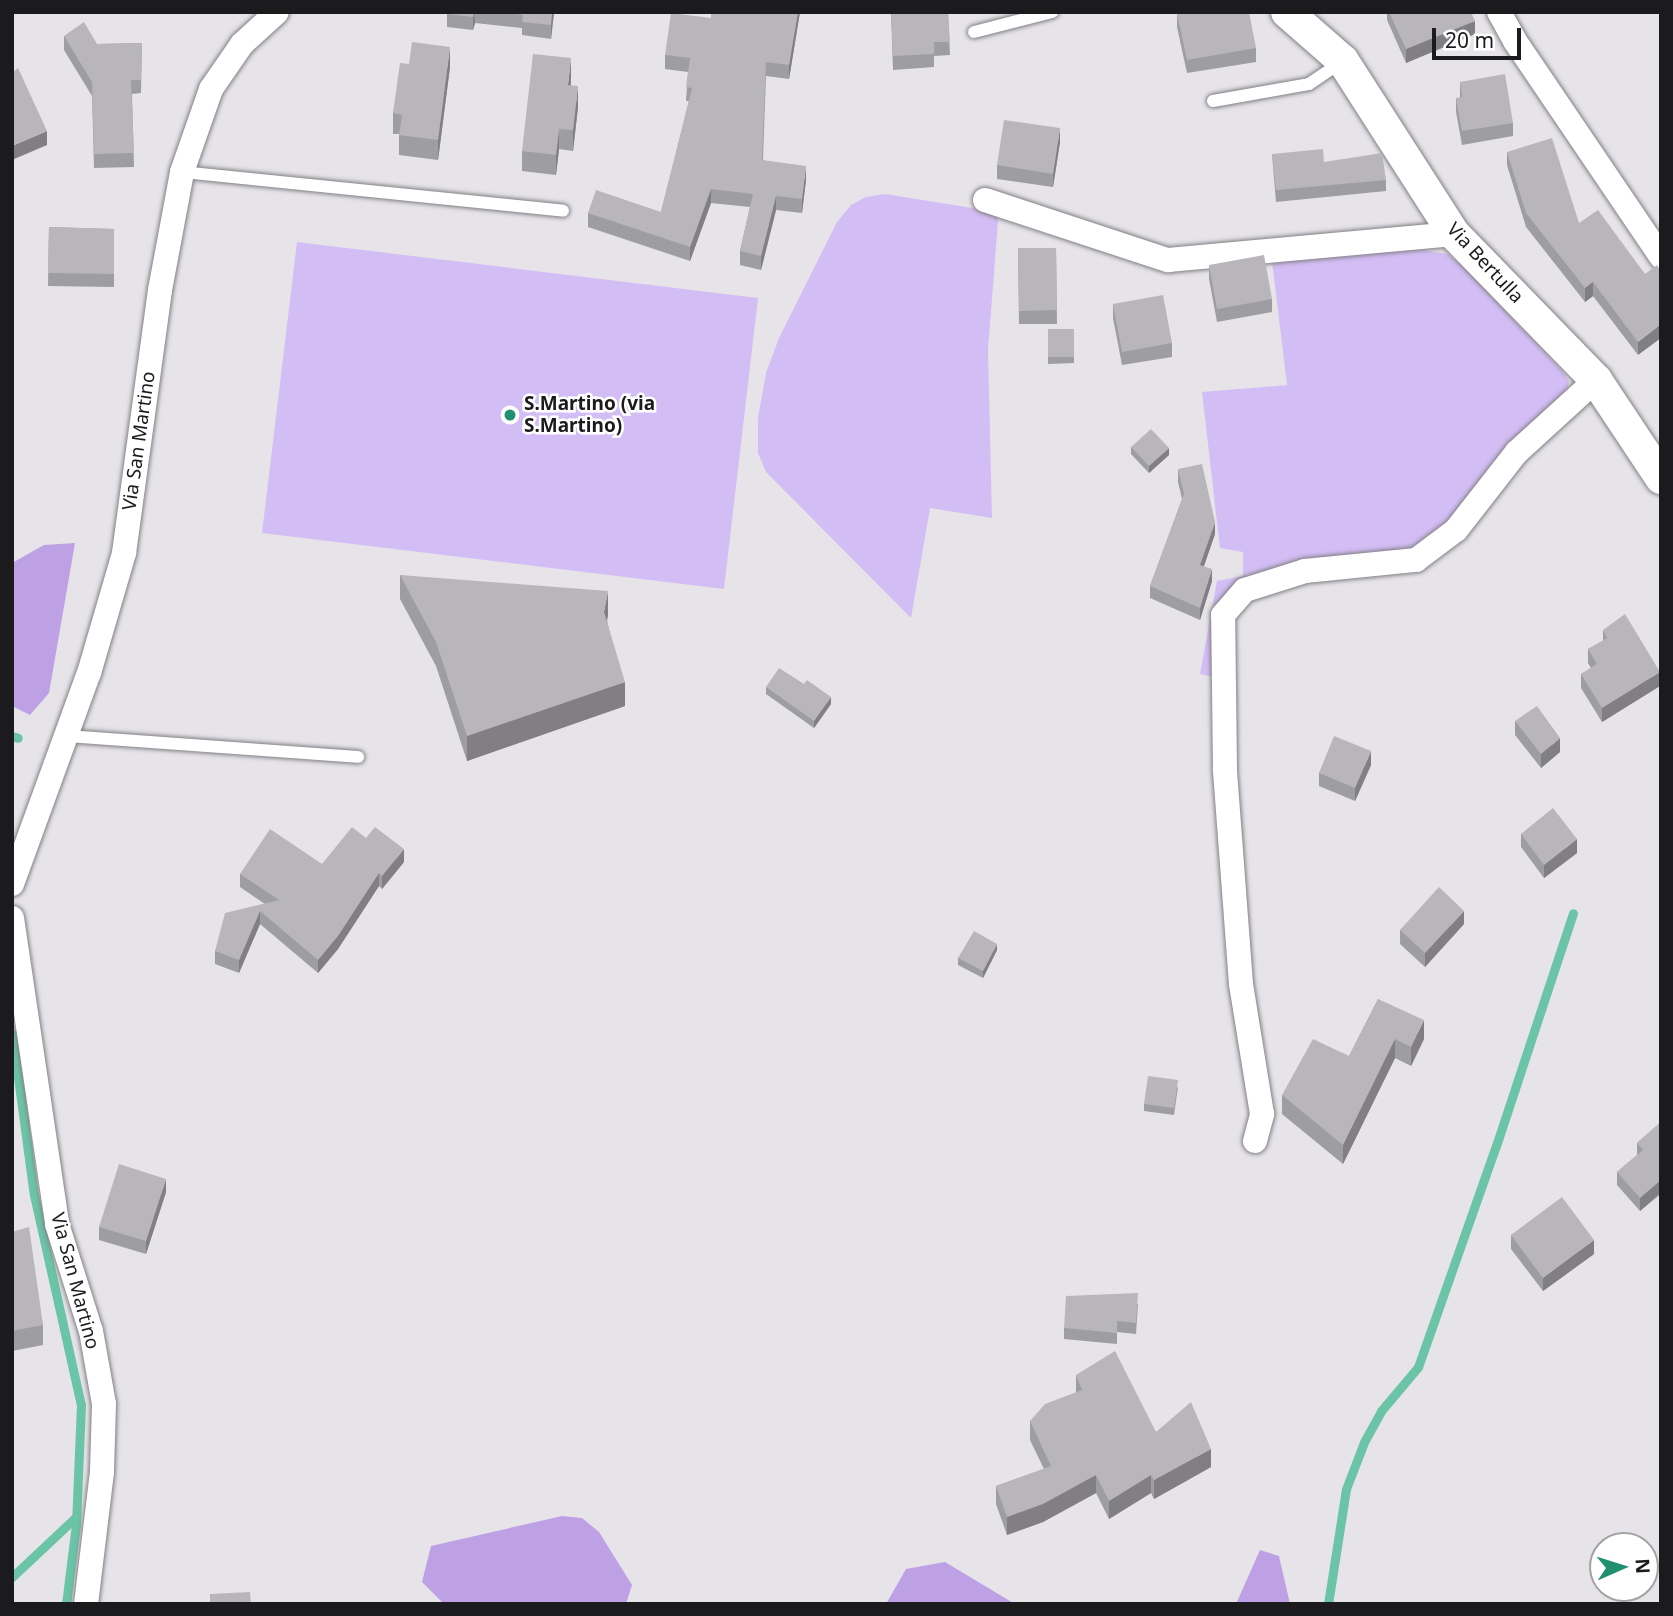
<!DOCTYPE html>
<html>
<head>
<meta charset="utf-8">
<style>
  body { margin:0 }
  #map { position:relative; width:1673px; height:1616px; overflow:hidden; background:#e6e4e9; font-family:"Noto Sans",sans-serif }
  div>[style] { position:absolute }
  .green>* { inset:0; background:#d3bdf5 }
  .forest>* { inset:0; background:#bda1e4 }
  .stream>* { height:9px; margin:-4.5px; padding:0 4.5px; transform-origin:4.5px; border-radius:4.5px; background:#6ac4a5 }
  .roads { filter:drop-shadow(0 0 2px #828084) drop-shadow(0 0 2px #828084) }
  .service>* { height:12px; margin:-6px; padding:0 6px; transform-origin:6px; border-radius:6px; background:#fff }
  .minor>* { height:24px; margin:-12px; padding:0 12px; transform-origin:12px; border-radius:12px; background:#fff }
  .tertiary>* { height:32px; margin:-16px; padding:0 16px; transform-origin:16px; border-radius:16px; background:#fff }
  .wall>* { inset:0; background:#9e9da1 }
  .shaded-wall>* { inset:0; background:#817f83 }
  .building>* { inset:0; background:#b8b6bb }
  .dots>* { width:19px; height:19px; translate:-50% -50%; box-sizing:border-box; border:4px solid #fff; border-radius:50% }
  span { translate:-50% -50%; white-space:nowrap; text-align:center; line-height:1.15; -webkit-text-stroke:5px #fff; paint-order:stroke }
  .street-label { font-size:19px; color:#1b1a1c }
  .poi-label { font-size:19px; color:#1b1a1c; font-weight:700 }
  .left { translate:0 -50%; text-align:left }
  .frame { position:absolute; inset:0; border:14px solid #1b1a1c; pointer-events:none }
  .north { position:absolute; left:1589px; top:1532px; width:70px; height:70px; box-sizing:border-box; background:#fff; border:2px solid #a4a3a4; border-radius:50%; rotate:87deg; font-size:19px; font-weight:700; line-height:28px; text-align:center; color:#1b1a1c }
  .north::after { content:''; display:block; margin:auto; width:24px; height:32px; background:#219071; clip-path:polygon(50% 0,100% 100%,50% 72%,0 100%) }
  .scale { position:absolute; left:1432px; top:28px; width:89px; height:32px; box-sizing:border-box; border:4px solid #1b1a1c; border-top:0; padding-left:9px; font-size:21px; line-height:24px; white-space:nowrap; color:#1b1a1c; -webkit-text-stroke:5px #fff; paint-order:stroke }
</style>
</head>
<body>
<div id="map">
  <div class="green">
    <div style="clip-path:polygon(885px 194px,991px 211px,997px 214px,998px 221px,988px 350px,992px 518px,930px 508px,911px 618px,766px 472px,758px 453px,758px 418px,766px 373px,779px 338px,837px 222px,851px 205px,866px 197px)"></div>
    <div style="clip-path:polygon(297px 242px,758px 298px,724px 589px,262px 533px)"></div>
    <div style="clip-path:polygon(1417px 249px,1448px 254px,1465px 268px,1564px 373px,1569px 382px,1567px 392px,1444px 530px,1422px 549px,1238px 591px,1214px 677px,1200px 674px,1217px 581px,1243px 576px,1243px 552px,1220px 548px,1202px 392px,1287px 385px,1272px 261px)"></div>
  </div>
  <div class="forest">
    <div style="clip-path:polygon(75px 543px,49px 693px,30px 715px,12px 706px,12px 563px,44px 545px)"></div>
    <div style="clip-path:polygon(562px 1516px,582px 1518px,599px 1532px,632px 1585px,626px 1604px,444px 1604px,422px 1582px,431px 1546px)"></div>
    <div style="clip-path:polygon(1260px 1550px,1279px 1556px,1290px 1604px,1236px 1604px)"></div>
    <div style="clip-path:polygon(945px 1562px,1015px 1604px,886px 1604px,906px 1569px)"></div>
  </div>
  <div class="stream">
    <div style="left:12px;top:736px;width:6px;rotate:18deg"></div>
    <div style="left:12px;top:1033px;width:163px;rotate:82.3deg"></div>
    <div style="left:34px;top:1195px;width:215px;rotate:77.4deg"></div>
    <div style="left:81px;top:1405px;width:119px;rotate:92.4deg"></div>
    <div style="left:76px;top:1524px;width:81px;rotate:97.1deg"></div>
    <div style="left:12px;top:1577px;width:88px;rotate:-43.2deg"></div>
    <div style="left:1328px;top:1604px;width:116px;rotate:-81.1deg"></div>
    <div style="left:1346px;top:1489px;width:50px;rotate:-69deg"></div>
    <div style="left:1364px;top:1442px;width:35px;rotate:-61deg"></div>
    <div style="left:1381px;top:1411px;width:57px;rotate:-49.9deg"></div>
    <div style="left:1418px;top:1367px;width:234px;rotate:-70.6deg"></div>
    <div style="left:1496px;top:1146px;width:245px;rotate:-71.7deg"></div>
  </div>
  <div class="roads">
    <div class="service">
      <div style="left:974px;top:32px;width:81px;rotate:-14.4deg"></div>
      <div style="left:1213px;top:101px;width:97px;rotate:-10deg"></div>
      <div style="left:1309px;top:84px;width:41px;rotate:-34.1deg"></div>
      <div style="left:182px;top:172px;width:383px;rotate:5.8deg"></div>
      <div style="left:66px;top:736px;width:293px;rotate:4.1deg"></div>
    </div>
    <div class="minor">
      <div style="left:1499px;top:12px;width:33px;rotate:61deg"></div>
      <div style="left:1515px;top:41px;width:261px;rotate:55.9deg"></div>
      <div style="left:985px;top:200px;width:193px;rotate:18.2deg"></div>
      <div style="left:1168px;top:260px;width:287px;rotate:-5.2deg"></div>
      <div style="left:12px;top:884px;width:225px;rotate:-70deg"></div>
      <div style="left:89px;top:673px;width:125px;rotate:-73.7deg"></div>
      <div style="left:124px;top:553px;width:265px;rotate:-82.2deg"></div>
      <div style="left:160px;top:290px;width:120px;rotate:-79.4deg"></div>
      <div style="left:182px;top:172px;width:88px;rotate:-70.7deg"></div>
      <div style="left:211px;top:89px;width:55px;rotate:-55.4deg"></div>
      <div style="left:242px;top:44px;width:47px;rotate:-42.4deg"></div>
      <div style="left:12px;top:918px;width:309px;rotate:81.6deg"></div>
      <div style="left:57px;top:1224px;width:112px;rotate:72.4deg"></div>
      <div style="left:91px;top:1331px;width:74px;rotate:79.9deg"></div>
      <div style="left:104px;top:1404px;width:68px;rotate:91.7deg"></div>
      <div style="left:102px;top:1472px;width:133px;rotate:96.9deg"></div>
      <div style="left:1255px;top:1141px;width:28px;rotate:-75deg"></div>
      <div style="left:1262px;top:1114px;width:132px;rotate:-99.2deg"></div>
      <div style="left:1241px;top:984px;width:216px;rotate:-94.3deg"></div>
      <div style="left:1225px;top:769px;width:154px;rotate:-90.7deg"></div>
      <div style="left:1223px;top:615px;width:33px;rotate:-49deg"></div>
      <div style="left:1245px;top:590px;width:63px;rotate:-17.6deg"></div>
      <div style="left:1305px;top:571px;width:112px;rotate:-5.7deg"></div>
      <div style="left:1416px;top:560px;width:50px;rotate:-36.9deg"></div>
      <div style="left:1456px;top:530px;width:99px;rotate:-52deg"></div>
      <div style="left:1517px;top:452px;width:107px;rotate:-42.3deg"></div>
    </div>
    <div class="tertiary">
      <div style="left:1287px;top:12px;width:74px;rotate:41.2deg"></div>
      <div style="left:1343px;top:61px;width:206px;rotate:57.3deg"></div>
      <div style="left:1454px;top:234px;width:204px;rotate:45.8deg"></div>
      <div style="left:1596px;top:380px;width:118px;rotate:56.4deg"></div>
    </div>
  </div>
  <div class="wall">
    <div style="clip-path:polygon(447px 12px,554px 12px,551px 39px,522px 35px,522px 28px,475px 23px,473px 30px,447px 27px)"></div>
    <div style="clip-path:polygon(712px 12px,800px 12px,789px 79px,766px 76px,763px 160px,806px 180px,802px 213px,776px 210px,761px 270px,740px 265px,740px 251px,750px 207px,711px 203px,690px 261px,588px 227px,588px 213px,661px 212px,689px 101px,686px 101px,688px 72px,665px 69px,665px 55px,711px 18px)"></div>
    <div style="clip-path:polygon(891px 12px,948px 12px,950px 55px,934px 56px,934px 67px,893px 70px)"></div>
    <div style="clip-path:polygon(1387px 12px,1471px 12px,1475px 34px,1406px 63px,1387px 20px)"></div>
    <div style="clip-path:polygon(1177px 14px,1256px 48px,1256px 62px,1187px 73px,1177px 27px)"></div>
    <div style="clip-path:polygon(64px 36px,97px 44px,142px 43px,141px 93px,132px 94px,134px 167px,94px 168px,92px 96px,64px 50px)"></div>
    <div style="clip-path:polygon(409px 64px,450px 67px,438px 160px,399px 155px,399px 134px,393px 134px,393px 113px)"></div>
    <div style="clip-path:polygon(571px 79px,571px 86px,578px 107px,573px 151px,559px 149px,556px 175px,522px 171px,522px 151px)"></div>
    <div style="clip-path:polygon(1460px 82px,1513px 123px,1513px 136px,1462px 145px,1456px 112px,1456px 98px,1460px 98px)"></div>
    <div style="clip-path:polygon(1060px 142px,1053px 187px,997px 179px,997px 165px)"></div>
    <div style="clip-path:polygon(1507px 152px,1579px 223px,1645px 274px,1638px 355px,1593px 296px,1585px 302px,1526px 227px,1507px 165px)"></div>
    <div style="clip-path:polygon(1272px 154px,1324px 162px,1386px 180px,1386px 191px,1276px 202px)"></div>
    <div style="clip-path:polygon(49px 227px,114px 229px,114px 287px,48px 286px)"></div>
    <div style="clip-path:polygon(1018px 248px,1056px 248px,1057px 324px,1019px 324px)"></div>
    <div style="clip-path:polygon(1209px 265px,1272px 299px,1272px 312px,1217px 322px,1209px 279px)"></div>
    <div style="clip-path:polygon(1113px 304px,1172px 343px,1172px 357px,1122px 365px,1113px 318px)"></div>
    <div style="clip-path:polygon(1048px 329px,1074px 329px,1074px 363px,1048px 364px)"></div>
    <div style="clip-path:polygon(1131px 447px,1169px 455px,1149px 473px,1131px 454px)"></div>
    <div style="clip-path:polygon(1178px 469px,1215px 534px,1204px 566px,1212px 581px,1200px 620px,1150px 598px,1150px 586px,1182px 499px,1178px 482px)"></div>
    <div style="clip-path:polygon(400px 575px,608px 615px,607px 620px,625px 706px,467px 761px,436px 666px,400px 599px)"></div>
    <div style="clip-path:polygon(1603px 630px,1660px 686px,1602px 722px,1581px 688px,1581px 674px,1591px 668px,1588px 663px,1588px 649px,1603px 641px)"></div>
    <div style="clip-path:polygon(766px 687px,831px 704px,814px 728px,766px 694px)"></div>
    <div style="clip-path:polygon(1515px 721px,1560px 752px,1541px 768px,1515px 735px)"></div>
    <div style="clip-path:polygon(1371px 765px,1355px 801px,1319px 786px,1319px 773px)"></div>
    <div style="clip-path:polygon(1521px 834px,1577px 853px,1544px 878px,1521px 847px)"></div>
    <div style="clip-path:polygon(366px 838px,404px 862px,382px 889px,379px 886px,338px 949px,318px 973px,260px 924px,239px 973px,215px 964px,215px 951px,265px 904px,240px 887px,240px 874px,322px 864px)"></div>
    <div style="clip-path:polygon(1464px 924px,1425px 967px,1400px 944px,1400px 930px)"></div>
    <div style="clip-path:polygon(997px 950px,983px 978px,958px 965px,958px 958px)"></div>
    <div style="clip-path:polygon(1378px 999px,1424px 1039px,1411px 1066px,1395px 1058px,1343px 1164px,1282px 1114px,1282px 1095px,1349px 1056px)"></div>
    <div style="clip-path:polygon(1178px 1087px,1174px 1115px,1144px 1111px,1144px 1104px)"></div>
    <div style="clip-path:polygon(1661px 1122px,1661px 1194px,1640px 1211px,1617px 1185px,1617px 1172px,1637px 1155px,1637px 1143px)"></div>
    <div style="clip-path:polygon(166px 1192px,146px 1254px,99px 1240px,99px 1227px)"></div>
    <div style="clip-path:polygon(12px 1232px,43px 1325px,43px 1345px,12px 1351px)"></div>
    <div style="clip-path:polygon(1511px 1235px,1594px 1254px,1543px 1291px,1511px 1249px)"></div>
    <div style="clip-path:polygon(1138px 1304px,1136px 1334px,1117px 1332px,1117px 1344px,1064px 1339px,1064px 1328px)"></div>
    <div style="clip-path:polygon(1076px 1375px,1156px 1432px,1211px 1467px,1154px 1499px,1151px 1493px,1109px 1519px,1096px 1493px,1043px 1522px,1007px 1535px,996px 1504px,996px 1486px,1044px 1469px,1030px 1440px,1030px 1421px,1076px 1393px)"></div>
  </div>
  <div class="shaded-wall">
    <div style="clip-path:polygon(474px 12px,475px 23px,473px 30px,473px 17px)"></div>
    <div style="clip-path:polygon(552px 12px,554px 12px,551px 39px,551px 25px)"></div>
    <div style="clip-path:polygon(798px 12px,800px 12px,789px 79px,789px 65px)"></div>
    <div style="clip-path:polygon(1475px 21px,1475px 34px,1406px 63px,1406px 49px)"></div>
    <div style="clip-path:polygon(450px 47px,450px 67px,438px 160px,438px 140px)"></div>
    <div style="clip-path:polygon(571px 58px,571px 79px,568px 106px,568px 85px)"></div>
    <div style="clip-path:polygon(578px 86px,578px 107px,573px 151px,573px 130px)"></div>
    <div style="clip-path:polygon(1060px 128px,1060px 142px,1053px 187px,1053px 174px)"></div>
    <div style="clip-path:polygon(559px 129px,559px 149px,556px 175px,556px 155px)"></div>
    <div style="clip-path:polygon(47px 131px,47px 145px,12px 160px,12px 146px)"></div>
    <div style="clip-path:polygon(806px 166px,806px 180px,802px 213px,802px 199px)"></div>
    <div style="clip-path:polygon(711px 189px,711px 203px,690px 261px,690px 247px)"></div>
    <div style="clip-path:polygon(776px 196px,776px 210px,761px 270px,761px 256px)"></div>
    <div style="clip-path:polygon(1593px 282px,1593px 296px,1585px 302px,1585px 288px)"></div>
    <div style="clip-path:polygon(1661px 324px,1661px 338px,1638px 355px,1638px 342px)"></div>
    <div style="clip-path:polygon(1169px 448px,1169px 455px,1149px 473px,1149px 466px)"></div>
    <div style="clip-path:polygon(1215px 522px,1215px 534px,1200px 577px,1200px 565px)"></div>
    <div style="clip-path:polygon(1212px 569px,1212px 581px,1200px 620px,1200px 608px)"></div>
    <div style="clip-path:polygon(608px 591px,608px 615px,604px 636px,604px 612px)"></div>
    <div style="clip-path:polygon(1660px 672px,1660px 686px,1602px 722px,1602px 708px)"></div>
    <div style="clip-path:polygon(625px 682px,625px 706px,467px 761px,467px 736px)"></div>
    <div style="clip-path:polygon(831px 697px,831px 704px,814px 728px,814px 721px)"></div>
    <div style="clip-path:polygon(1560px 738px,1560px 752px,1541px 768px,1541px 754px)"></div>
    <div style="clip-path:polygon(1371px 751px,1371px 765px,1355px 801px,1355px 788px)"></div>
    <div style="clip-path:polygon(1577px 839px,1577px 853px,1544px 878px,1544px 865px)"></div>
    <div style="clip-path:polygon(404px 849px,404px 862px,382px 889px,382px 876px)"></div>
    <div style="clip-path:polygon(379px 873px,379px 886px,338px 949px,318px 973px,318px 960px)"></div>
    <div style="clip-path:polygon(260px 911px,260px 924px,239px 973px,239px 960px)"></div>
    <div style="clip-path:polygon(1464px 911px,1464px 924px,1425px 967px,1425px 953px)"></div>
    <div style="clip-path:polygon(997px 944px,997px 950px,983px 978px,983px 971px)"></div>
    <div style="clip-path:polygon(1424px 1020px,1424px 1039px,1411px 1066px,1411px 1047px)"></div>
    <div style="clip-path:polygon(1395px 1039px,1395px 1058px,1343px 1164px,1343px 1145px)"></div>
    <div style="clip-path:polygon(166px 1179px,166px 1192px,146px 1254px,146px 1241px)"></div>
    <div style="clip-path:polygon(1660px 1180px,1660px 1193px,1640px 1211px,1640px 1198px)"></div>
    <div style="clip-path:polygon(1594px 1240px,1594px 1254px,1543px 1291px,1543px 1278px)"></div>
    <div style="clip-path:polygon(1211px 1449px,1211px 1467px,1154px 1499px,1154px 1480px)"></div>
    <div style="clip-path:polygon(1096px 1475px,1096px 1493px,1043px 1522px,1007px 1535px,1007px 1517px)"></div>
    <div style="clip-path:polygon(1151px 1475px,1151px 1493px,1109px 1519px,1109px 1501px)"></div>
  </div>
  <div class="building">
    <div style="clip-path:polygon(447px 12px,474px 12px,473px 17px,447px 14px)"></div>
    <div style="clip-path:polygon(502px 12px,552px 12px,551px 25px,522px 22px,523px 15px)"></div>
    <div style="clip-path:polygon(712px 12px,798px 12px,789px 65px,766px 62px,762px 160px,806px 166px,802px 199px,776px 196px,761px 256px,740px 251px,753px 194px,711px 189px,690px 247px,588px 213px,596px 190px,661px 212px,692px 88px,686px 87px,690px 58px,665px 55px,671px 13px,711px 18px)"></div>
    <div style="clip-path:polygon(891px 12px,948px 12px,950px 42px,934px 42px,934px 54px,893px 56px)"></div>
    <div style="clip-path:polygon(1184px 12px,1249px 12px,1256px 48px,1187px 60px,1177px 14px)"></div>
    <div style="clip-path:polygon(1389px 12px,1471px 12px,1475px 21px,1406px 49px)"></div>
    <div style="clip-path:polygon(84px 22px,97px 44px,142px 43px,141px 80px,131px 80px,134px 153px,94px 154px,92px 82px,64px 36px)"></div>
    <div style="clip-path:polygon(412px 42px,450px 47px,438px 140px,399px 135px,402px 115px,393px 113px,400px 63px,409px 64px)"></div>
    <div style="clip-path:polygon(533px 54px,571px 58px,568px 85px,578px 86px,573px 130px,559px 129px,556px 155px,522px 151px)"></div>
    <div style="clip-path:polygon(18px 68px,47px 131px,12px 146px,12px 73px)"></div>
    <div style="clip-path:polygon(1505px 74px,1513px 123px,1462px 131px,1456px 98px,1462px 97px,1460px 82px)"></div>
    <div style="clip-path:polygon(1004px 120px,1060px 128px,1053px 174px,997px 165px)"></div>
    <div style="clip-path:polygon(1552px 138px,1579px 223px,1598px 210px,1645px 274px,1657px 265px,1661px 271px,1661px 324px,1638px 342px,1593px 282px,1585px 288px,1526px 213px,1507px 152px)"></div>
    <div style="clip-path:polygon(1323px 149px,1324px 162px,1382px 153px,1386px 180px,1276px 190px,1272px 154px)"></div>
    <div style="clip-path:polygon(49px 227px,114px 229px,114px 274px,48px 273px)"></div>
    <div style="clip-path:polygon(1018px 248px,1056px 248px,1057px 310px,1019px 311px)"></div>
    <div style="clip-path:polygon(1264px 255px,1272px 299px,1217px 309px,1209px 265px)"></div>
    <div style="clip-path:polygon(1163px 295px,1172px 343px,1122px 352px,1113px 304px)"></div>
    <div style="clip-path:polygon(1048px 329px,1074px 329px,1074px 357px,1048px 357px)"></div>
    <div style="clip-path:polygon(1151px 429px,1169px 448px,1149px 466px,1131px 447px)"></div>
    <div style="clip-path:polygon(1202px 464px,1215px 522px,1200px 565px,1212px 569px,1200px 608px,1150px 586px,1184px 494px,1178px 469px)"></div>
    <div style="clip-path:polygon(400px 575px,608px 591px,604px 612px,625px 682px,467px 736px,436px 642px)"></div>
    <div style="clip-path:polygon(1625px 614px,1660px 672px,1602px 708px,1581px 674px,1597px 664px,1588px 649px,1607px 638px,1603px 630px)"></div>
    <div style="clip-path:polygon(779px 668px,804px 684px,807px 680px,831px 697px,814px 721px,766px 687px)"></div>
    <div style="clip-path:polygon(1537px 706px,1560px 738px,1541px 754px,1515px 721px)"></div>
    <div style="clip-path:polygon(1334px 736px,1371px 751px,1355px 788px,1319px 773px)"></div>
    <div style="clip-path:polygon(1553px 808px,1577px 839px,1544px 865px,1521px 834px)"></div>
    <div style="clip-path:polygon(352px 827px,366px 838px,375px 827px,404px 849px,382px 876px,379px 873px,338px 936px,318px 960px,260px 911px,239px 960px,215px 951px,225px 913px,279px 900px,240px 874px,270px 829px,322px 864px)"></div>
    <div style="clip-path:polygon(1439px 887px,1464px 911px,1425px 953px,1400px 930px)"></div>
    <div style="clip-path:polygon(974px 931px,997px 944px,983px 971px,958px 958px)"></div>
    <div style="clip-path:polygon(1378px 999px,1424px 1020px,1411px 1047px,1395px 1039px,1343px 1145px,1282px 1095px,1313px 1039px,1349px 1056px)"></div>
    <div style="clip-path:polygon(1148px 1076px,1178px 1080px,1174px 1108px,1144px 1104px)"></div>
    <div style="clip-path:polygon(1661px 1122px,1661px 1180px,1640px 1198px,1617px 1172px,1643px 1150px,1637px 1143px)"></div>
    <div style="clip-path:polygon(119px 1164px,166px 1179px,146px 1241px,99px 1227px)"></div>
    <div style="clip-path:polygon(1562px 1197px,1594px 1240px,1543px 1278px,1511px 1235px)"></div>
    <div style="clip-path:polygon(29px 1227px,43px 1325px,12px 1331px,12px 1232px)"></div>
    <div style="clip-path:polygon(1138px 1293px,1136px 1323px,1117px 1321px,1117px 1333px,1064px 1328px,1066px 1296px)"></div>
    <div style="clip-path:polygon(1115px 1351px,1156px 1432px,1191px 1402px,1211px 1449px,1154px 1480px,1151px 1475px,1109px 1501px,1096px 1475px,1043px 1504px,1007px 1517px,996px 1486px,1051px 1466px,1030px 1421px,1045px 1404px,1082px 1390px,1076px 1375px)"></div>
    <div style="clip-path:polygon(250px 1592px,251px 1604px,210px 1604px,210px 1594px)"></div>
  </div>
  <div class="dots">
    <div style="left:510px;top:415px;background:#219071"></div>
  </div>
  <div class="street-label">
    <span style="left:1485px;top:263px;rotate:47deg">Via Bertulla</span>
    <span style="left:139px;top:441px;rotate:-82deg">Via San Martino</span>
    <span style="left:75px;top:1281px;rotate:75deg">Via San Martino</span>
  </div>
  <div class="poi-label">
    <span class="left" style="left:524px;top:415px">S.Martino (via<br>S.Martino)</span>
  </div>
  <div class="frame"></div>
  <div class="north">N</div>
  <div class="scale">20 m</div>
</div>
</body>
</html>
